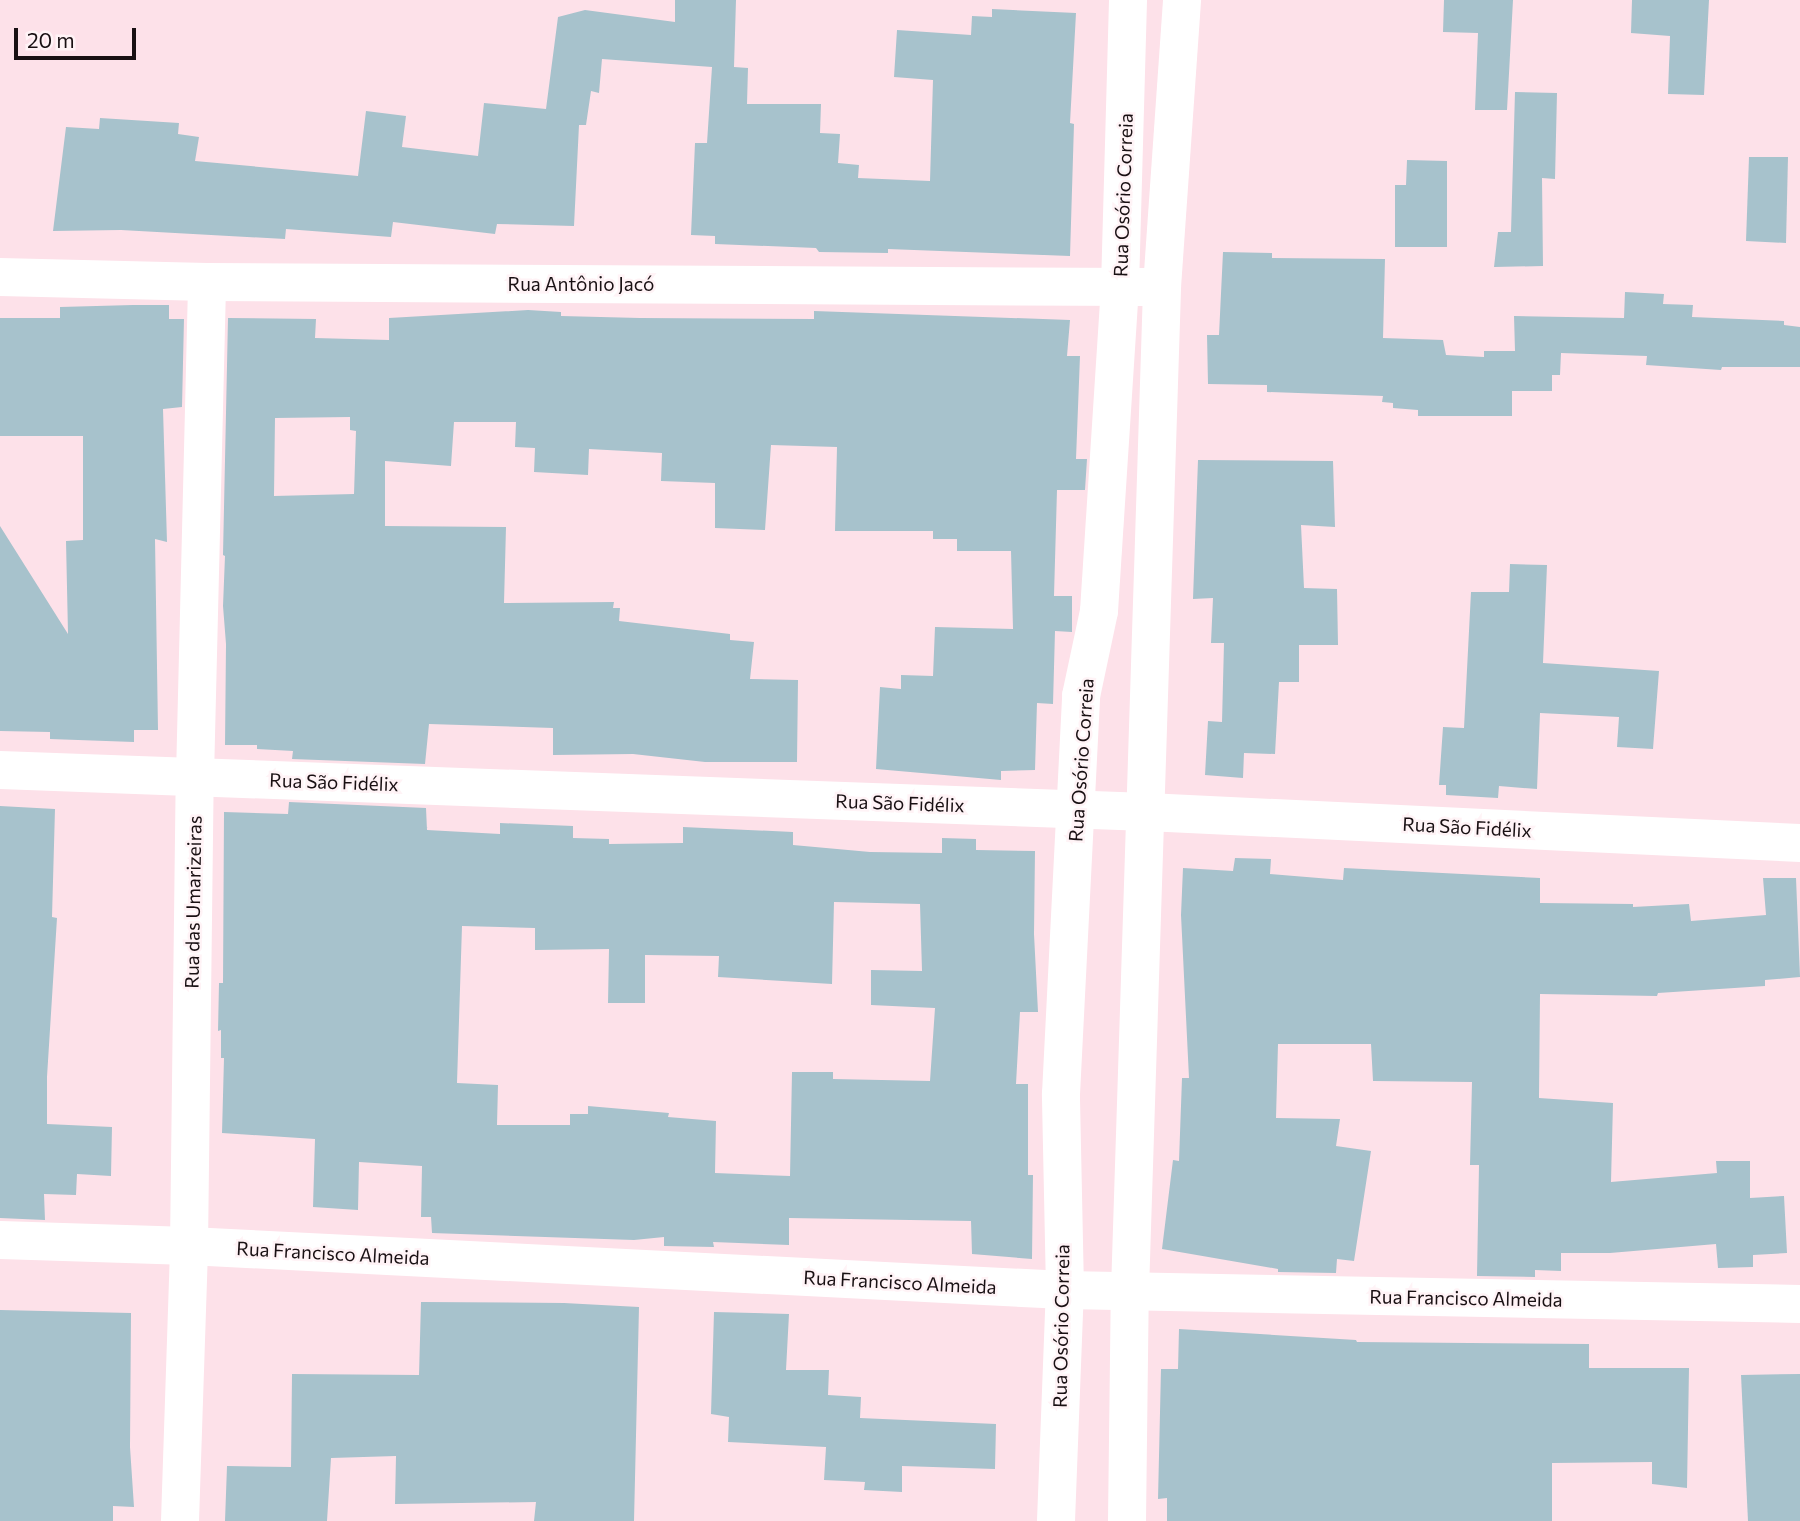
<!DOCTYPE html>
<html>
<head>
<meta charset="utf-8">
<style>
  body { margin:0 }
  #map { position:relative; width:1800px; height:1521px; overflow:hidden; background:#fde1e9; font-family:Commissioner,sans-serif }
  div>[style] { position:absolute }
  .building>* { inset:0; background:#a7c2cc }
  .street>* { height:38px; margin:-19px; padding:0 19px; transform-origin:19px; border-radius:19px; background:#fff }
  span { translate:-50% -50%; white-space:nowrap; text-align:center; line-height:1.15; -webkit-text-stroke:5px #fff3f6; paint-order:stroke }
  .street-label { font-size:19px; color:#191013 }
  .scale { position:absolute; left:14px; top:28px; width:122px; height:32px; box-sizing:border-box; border:4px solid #191013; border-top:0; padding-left:9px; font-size:21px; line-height:24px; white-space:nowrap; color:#191013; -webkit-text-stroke:5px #fff3f6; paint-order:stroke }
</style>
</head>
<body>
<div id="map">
  <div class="building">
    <div style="clip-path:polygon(675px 0,736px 0,734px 67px,748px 68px,747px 104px,821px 104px,820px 133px,840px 134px,838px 163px,859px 165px,858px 178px,930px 181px,933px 80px,894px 77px,897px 30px,971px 35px,972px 16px,992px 17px,992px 9px,1076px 13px,1070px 123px,1074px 124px,1070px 256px,888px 249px,888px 253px,819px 252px,816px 248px,715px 244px,715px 236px,691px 235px,695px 143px,707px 143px,712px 67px,602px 59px,599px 93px,591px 91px,586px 125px,579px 125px,574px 226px,497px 224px,495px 234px,393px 222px,391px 237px,286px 229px,285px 239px,121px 230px,53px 231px,66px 127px,99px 129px,100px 118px,179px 123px,178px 134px,199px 137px,195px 161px,358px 176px,366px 111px,406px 116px,402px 147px,478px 156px,484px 103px,546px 109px,558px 17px,585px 10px,675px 22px)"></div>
    <div style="clip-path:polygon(1444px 0,1513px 0,1507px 110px,1475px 110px,1478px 33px,1443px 32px)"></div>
    <div style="clip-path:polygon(1632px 0,1709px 0,1704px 95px,1668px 94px,1670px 36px,1631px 33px)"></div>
    <div style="clip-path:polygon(1515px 92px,1557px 93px,1555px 179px,1542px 178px,1543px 266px,1494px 267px,1498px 232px,1511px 232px)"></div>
    <div style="clip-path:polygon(1749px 157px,1788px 157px,1786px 243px,1746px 241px)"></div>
    <div style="clip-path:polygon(1407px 160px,1447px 161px,1447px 247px,1395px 247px,1395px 185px,1406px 185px)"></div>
    <div style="clip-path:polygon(1223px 252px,1272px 253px,1272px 258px,1385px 259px,1383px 338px,1443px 340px,1446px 355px,1484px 357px,1484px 351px,1515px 351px,1514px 316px,1624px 318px,1625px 292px,1664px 294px,1663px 304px,1693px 305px,1692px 317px,1784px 321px,1784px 325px,1800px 327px,1800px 367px,1722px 367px,1721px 370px,1646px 365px,1647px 356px,1561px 353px,1560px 375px,1552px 375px,1552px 391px,1512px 391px,1512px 416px,1418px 416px,1418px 410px,1393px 408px,1393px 403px,1382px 402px,1383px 396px,1267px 392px,1267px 385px,1208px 384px,1207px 335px,1219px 335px)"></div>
    <div style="clip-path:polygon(133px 305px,169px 305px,169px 319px,184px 319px,182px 407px,163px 409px,167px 542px,155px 539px,158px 730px,134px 730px,134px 742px,50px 739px,50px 732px,0 731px,0 526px,68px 634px,66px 541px,83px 540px,83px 436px,0 436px,0 318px,60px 318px,60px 307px)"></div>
    <div style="clip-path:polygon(evenodd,528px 310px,561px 312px,561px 316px,640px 318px,814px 319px,814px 311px,1070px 320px,1067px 356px,1080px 356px,1076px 459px,1087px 459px,1085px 490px,1057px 490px,1054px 596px,1072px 596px,1072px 632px,1055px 631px,1053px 704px,1037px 703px,1035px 770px,1001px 771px,1001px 780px,876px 769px,880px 687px,901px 689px,901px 675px,933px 676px,935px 627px,1013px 629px,1011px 551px,957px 551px,957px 539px,933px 539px,933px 531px,835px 531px,837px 447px,771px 445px,765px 530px,715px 528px,715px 483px,661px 481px,662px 453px,589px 449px,588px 475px,534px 472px,535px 448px,515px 447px,516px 422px,454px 422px,451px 466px,385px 461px,385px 526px,506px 527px,504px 603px,614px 602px,613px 608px,620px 608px,619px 621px,730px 634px,730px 640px,754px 642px,750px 679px,798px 680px,797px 762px,705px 762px,633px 754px,553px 755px,553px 728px,429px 724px,425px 764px,292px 759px,293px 751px,257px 749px,257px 745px,225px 745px,226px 644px,223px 606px,225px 556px,223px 555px,228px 318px,316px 319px,315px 338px,389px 340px,389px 318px,528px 310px,350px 417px,350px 430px,356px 431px,354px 494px,274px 496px,275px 418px,350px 417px)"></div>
    <div style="clip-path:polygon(1198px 460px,1333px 461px,1335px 527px,1301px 525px,1304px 588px,1337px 589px,1338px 645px,1299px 645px,1299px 682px,1279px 682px,1275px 754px,1244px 753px,1243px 778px,1205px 775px,1208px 721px,1222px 722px,1224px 643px,1211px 643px,1213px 598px,1193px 599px)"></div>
    <div style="clip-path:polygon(1510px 564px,1547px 565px,1543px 663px,1659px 671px,1653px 749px,1617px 747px,1619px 717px,1540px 713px,1537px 789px,1499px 786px,1498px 798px,1446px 795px,1446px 785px,1439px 785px,1443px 727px,1464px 728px,1471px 592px,1509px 592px)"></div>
    <div style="clip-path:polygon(evenodd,289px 802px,426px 808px,427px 830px,500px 834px,500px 823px,573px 826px,573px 838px,609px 839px,609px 844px,683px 843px,683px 827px,793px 832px,793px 845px,870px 852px,942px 853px,942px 838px,976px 839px,976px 850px,1035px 851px,1034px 934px,1038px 1012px,1020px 1012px,1016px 1084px,1028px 1084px,1028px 1175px,1033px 1175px,1032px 1259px,972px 1254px,971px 1221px,789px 1218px,789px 1245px,713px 1242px,714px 1247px,664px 1246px,664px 1237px,634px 1240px,432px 1233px,431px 1217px,421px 1217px,422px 1166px,359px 1162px,358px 1210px,313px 1207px,315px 1139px,222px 1133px,224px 1058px,221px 1058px,221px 1030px,218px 1031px,219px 983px,223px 983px,224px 812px,288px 814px,289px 802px,834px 902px,920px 904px,922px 971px,871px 970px,871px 1005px,935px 1008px,930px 1081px,833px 1079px,833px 1072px,792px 1072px,790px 1176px,715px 1173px,716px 1121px,668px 1117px,669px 1113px,588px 1106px,588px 1114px,570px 1114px,570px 1125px,497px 1125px,498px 1085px,457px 1083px,462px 926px,535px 928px,535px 950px,609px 949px,608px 1003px,645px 1003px,645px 955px,719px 956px,718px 977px,832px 984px,834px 902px)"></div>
    <div style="clip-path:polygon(0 806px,55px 809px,52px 917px,57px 918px,47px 1077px,47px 1124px,112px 1127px,111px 1176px,77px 1174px,76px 1195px,44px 1194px,45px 1220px,0 1218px)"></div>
    <div style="clip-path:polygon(1235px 858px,1271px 859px,1270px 874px,1343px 880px,1344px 868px,1540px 878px,1540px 903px,1633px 904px,1633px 907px,1689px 904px,1691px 921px,1766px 915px,1763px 878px,1796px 878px,1800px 977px,1765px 980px,1765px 986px,1658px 993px,1657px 996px,1540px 994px,1539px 1098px,1613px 1103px,1611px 1182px,1717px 1173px,1716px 1161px,1750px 1161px,1750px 1198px,1784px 1196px,1787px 1253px,1753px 1255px,1753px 1267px,1718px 1268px,1716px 1244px,1610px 1253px,1561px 1253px,1561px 1271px,1535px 1270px,1535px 1277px,1477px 1276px,1479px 1165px,1470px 1165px,1472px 1082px,1373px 1081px,1371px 1044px,1278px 1044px,1276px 1118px,1340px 1119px,1336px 1146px,1371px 1151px,1354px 1261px,1337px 1259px,1336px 1273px,1278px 1272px,1278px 1269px,1162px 1249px,1173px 1160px,1179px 1161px,1182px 1078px,1189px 1078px,1181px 915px,1183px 868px,1233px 871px)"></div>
    <div style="clip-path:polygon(421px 1302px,564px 1303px,639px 1307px,634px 1521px,534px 1521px,536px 1502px,395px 1504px,396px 1456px,331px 1458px,327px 1521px,225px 1521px,227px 1466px,291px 1467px,292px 1374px,419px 1375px)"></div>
    <div style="clip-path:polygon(0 1310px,131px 1313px,130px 1447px,134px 1507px,113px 1506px,113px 1521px,0 1521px)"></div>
    <div style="clip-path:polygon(714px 1312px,789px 1314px,786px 1370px,829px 1370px,828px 1395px,861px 1397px,860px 1418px,996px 1424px,995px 1469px,902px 1466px,902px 1492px,864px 1490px,865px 1482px,824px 1480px,826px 1447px,728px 1442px,729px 1417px,711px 1414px)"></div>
    <div style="clip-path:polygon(1179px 1329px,1356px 1340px,1357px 1342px,1589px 1344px,1589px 1368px,1689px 1368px,1687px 1488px,1652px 1484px,1652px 1462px,1552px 1463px,1552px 1521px,1167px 1521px,1167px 1498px,1158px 1499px,1161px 1369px,1178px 1369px)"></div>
    <div style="clip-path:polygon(1800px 1374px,1800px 1521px,1748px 1521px,1741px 1375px)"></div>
  </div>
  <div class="street">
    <div style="left:0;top:277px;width:207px;rotate:1.4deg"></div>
    <div style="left:207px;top:282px;width:939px;rotate:0.31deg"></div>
    <div style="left:0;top:770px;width:1148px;rotate:2.1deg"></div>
    <div style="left:1147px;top:812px;width:654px;rotate:2.72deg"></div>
    <div style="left:0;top:1240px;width:189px;rotate:1.8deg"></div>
    <div style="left:189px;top:1246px;width:877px;rotate:2.88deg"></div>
    <div style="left:1065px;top:1290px;width:735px;rotate:1.09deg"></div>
    <div style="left:180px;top:1521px;width:275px;rotate:-88.1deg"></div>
    <div style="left:189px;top:1246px;width:469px;rotate:-89.3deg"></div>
    <div style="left:195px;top:777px;width:495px;rotate:-88.6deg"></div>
    <div style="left:1056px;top:1521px;width:231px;rotate:-87.8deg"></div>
    <div style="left:1065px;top:1290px;width:196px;rotate:-91.2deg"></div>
    <div style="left:1061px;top:1094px;width:399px;rotate:-87.1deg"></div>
    <div style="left:1081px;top:696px;width:87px;rotate:-78deg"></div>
    <div style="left:1099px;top:611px;width:325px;rotate:-86.3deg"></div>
    <div style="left:1120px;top:287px;width:287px;rotate:-88.4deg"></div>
    <div style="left:1127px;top:1521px;width:230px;rotate:-89.3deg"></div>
    <div style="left:1130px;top:1291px;width:1005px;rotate:-88.17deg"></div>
    <div style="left:1162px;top:287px;width:288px;rotate:-86deg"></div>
  </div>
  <div class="street-label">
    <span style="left:1123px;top:195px;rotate:-88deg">Rua Osório Correia</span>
    <span style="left:581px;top:284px">Rua Antônio Jacó</span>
    <span style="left:1081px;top:760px;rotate:-86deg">Rua Osório Correia</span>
    <span style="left:334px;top:782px;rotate:2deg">Rua São Fidélix</span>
    <span style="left:900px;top:803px;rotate:2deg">Rua São Fidélix</span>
    <span style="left:1467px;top:827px;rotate:3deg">Rua São Fidélix</span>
    <span style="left:193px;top:902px;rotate:-89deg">Rua das Umarizeiras</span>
    <span style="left:333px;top:1253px;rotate:3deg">Rua Francisco Almeida</span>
    <span style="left:900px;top:1282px;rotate:3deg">Rua Francisco Almeida</span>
    <span style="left:1466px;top:1298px;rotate:1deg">Rua Francisco Almeida</span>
    <span style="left:1061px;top:1326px;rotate:-89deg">Rua Osório Correia</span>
  </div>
  <div class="scale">20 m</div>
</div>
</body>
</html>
